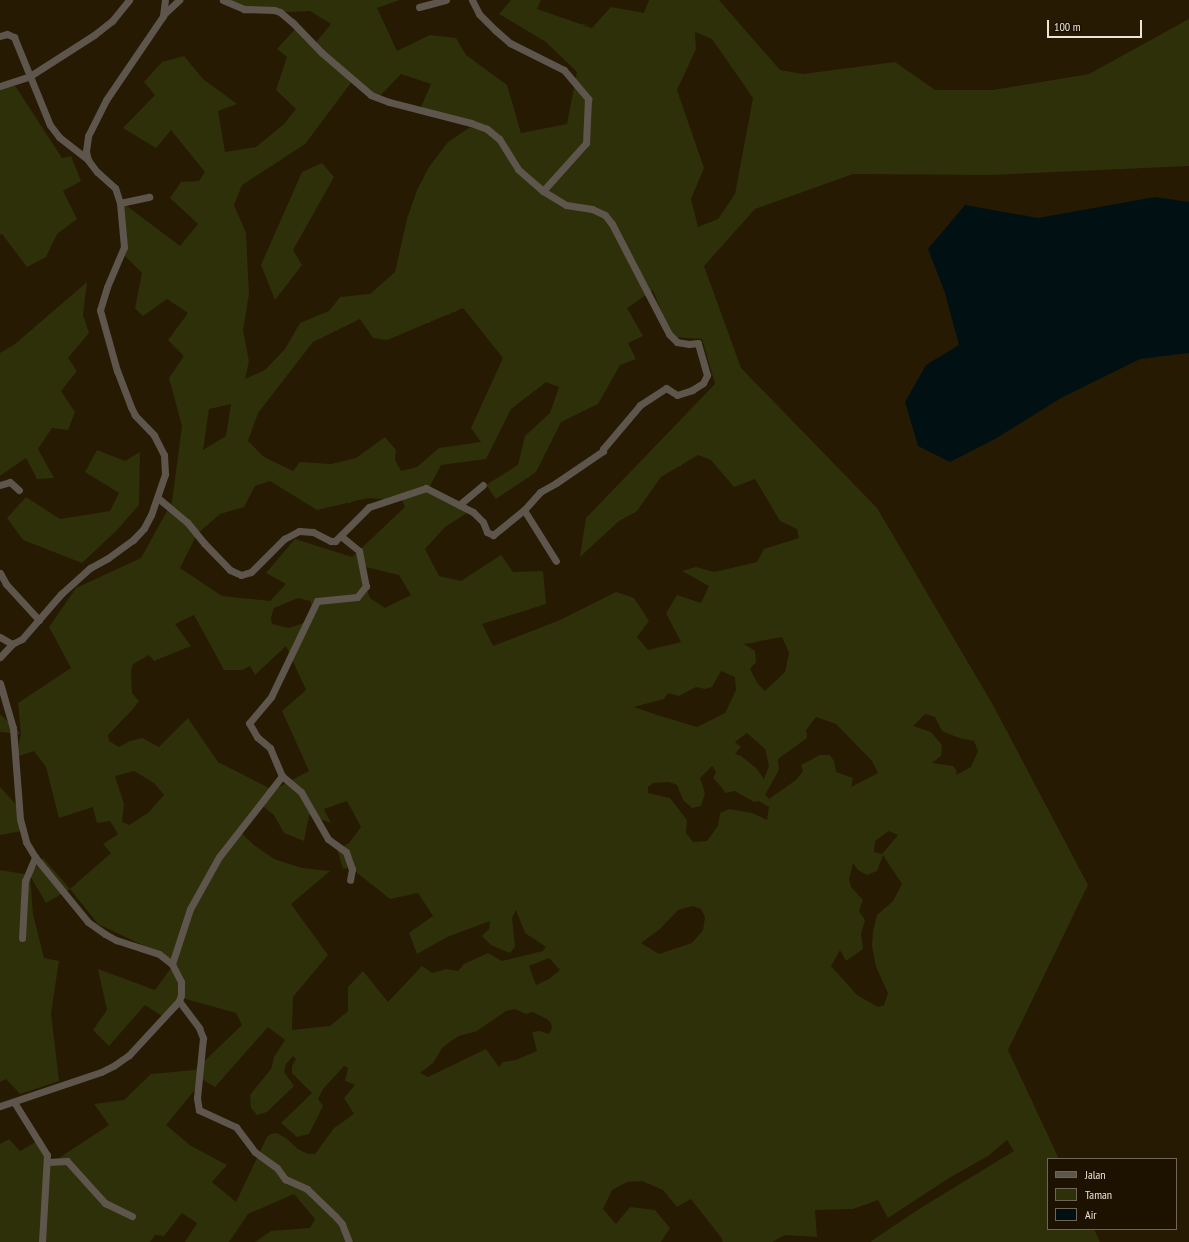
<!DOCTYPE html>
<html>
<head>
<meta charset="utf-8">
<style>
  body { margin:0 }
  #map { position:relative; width:1189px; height:1242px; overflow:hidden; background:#261a02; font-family:"PT Sans Narrow",sans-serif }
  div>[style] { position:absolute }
  .green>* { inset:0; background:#2e3009 }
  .water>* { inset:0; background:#011113 }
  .street>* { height:7px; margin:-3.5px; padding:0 3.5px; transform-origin:3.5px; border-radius:3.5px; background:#5e564c }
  span { translate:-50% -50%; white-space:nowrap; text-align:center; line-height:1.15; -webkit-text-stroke:3.5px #1d1100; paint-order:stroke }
  .legend { position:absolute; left:1047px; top:1158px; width:130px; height:72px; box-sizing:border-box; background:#1d1100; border:1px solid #706556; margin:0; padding:5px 7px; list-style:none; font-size:12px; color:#ece4d6 }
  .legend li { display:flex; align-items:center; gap:8px; height:20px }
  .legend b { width:20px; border:1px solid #706556 }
  .scale { position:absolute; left:1047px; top:20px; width:95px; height:18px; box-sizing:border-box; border:2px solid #ece4d6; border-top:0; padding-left:5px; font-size:12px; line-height:14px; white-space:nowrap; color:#ece4d6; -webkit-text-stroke:3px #1d1100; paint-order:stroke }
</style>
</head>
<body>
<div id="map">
  <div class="green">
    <div style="clip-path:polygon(evenodd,225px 0,400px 0,377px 8px,397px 51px,430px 35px,456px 38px,466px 55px,507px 85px,521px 133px,567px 124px,577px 72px,546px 42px,499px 14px,511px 0,541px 0,537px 9px,592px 28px,611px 7px,644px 13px,649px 0,719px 0,780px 70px,803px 74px,895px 62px,935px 90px,993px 90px,1089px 74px,1189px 19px,1189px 166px,991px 175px,853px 174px,755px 209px,704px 266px,741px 368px,877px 508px,993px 705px,1088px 885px,1008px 1050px,1059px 1159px,1048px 1159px,1048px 1229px,1094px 1229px,1100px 1242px,870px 1242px,919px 1209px,1014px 1151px,1007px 1140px,988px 1156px,949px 1178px,888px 1218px,878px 1200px,853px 1209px,815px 1210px,817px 1237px,785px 1235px,772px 1242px,722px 1242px,723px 1240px,691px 1199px,677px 1207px,663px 1190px,642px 1181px,627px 1182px,612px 1190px,603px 1209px,616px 1224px,630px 1207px,655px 1210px,670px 1228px,661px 1242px,255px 1242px,271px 1231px,310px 1228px,315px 1219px,294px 1194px,248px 1214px,229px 1242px,185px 1242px,197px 1223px,182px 1213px,164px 1236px,155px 1235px,150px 1242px,0 1242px,0 1144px,9px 1139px,20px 1151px,37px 1141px,53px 1162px,109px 1125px,94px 1104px,124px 1100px,151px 1074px,195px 1070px,242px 1025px,236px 1013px,182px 998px,162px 1016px,145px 1005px,109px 1046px,93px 1030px,107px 1010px,98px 969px,155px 990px,176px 961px,98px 924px,70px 889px,46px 903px,30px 876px,33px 914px,44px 958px,59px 961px,51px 1013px,59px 1081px,20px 1094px,6px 1079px,0 1082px,0 870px,30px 875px,43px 858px,70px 889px,111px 853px,103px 844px,118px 834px,110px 821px,97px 823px,93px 807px,59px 818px,46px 767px,34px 751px,16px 757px,21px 734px,0 732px,0 714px,21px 734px,18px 703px,71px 668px,49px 627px,76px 588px,141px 558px,172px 502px,182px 426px,169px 378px,184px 356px,168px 340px,188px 313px,167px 299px,143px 316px,135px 308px,142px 273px,125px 256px,123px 203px,180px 246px,198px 224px,170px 198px,181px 182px,199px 181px,205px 172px,171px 130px,156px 148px,123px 128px,155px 95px,144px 82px,162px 62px,184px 56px,203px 79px,237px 104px,218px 111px,225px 152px,256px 147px,284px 124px,296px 109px,276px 90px,287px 57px,277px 49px,296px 28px,316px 42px,331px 24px,310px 11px,244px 14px,225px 0,695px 32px,712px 39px,753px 98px,735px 194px,718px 219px,698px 227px,691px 199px,704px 168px,677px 90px,696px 49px,695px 32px,225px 0,401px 74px,431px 84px,419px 112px,475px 124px,448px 142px,429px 167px,417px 190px,407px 219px,395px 272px,370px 294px,340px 297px,329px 311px,300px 323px,285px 349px,265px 370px,245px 379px,249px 361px,243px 330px,249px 294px,246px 233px,234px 205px,242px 185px,305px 144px,353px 80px,378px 98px,401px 74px,225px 0,653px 290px,671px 337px,702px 339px,715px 384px,586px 518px,580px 557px,619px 521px,637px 511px,661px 477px,698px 455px,711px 460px,734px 487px,755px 479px,780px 521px,797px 529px,799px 538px,764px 549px,757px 562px,714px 572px,696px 567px,682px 571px,709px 586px,701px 603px,677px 595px,666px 613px,681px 642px,648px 650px,637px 637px,649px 621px,634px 598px,616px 592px,560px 620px,493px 646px,482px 624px,546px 604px,543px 571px,513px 572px,501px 555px,461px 581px,439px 576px,425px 549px,445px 527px,467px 513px,429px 488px,441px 465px,486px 459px,511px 409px,546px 382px,559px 387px,550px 413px,525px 436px,518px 465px,486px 485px,496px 499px,536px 472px,561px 422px,598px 404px,620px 365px,636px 359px,628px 343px,643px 336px,627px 308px,653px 290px,225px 0,463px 308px,503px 358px,471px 428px,481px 442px,439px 448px,417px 467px,401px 471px,395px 460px,396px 450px,385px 437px,356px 458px,331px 464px,300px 462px,293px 471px,264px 457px,248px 441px,258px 413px,313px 342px,360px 319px,373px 338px,387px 340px,463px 308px,225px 0,231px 404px,226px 436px,203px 450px,209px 409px,231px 404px,225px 0,270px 481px,317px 510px,368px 498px,402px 500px,405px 507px,352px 557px,295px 539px,266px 573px,286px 584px,270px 601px,222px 596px,180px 568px,197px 534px,220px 514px,244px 507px,255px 486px,270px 481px,225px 0,366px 567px,399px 575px,411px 595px,385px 608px,370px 598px,363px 578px,366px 567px,225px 0,298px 598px,310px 601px,313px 609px,306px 622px,289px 628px,272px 624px,271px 618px,274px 608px,298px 598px,225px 0,194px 615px,224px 670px,242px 670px,250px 666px,255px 675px,286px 646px,306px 690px,282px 711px,309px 771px,273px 790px,218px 762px,188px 718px,159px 747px,142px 738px,130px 741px,119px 747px,109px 741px,108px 735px,133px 709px,139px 701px,132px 693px,131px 671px,133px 664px,149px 655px,154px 661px,191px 646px,175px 624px,194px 615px,225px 0,782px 637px,789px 653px,785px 672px,765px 691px,758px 684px,750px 669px,756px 662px,755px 651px,744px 644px,782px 637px,225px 0,721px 671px,735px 677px,736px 690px,725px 713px,697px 727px,657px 715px,634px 707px,664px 699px,668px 693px,679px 696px,696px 687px,705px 689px,712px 687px,721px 671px,225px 0,925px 714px,935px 717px,942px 731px,959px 738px,974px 741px,978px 751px,971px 767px,956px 775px,957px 771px,953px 766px,932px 763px,941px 756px,942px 745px,931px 732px,913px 726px,925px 714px,225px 0,816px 717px,836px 724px,872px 761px,878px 773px,851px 787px,853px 778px,836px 772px,834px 761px,830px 755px,820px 755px,801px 765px,803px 771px,796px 780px,769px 799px,765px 795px,779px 770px,778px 759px,807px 738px,806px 730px,816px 717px,225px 0,747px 733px,765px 749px,769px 766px,764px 779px,756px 768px,741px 756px,735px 754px,741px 747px,735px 742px,747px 733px,225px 0,712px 766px,716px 772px,713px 778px,723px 789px,725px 793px,735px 791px,754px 802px,759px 801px,769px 807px,767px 820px,752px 813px,729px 809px,720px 813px,718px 826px,707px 841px,693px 842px,686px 833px,687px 820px,670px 798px,648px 793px,648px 787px,653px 783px,669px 782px,677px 785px,683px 800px,692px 808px,701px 806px,705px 793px,700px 778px,712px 766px,225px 0,134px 771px,154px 783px,164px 795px,148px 813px,129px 825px,122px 822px,124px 804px,115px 776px,134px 771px,225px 0,347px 801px,361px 827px,349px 843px,337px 849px,343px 869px,351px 868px,390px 899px,418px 893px,433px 916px,409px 933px,417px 954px,447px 937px,490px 921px,489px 929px,482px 936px,491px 945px,510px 953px,515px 947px,512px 918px,516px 910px,525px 933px,546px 947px,543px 951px,502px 961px,488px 953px,464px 964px,458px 971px,446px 969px,432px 973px,422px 966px,388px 1002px,363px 971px,348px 987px,348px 1011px,330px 1026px,292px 1030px,293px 997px,328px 955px,291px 904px,330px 871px,302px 868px,274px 859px,254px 845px,238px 830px,262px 806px,274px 815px,284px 833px,304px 841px,309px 815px,331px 823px,324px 809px,347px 801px,225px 0,889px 831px,898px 835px,882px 854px,874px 852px,875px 841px,889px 831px,225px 0,883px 855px,902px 884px,893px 901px,877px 915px,873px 932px,872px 946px,876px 967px,888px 993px,884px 1005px,878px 1007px,857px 995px,831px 966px,840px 950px,846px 961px,863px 949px,861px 934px,865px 920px,859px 911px,863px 900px,851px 887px,849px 879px,853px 863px,858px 870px,867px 875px,877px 871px,883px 855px,225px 0,693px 906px,701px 909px,705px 917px,703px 930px,692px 943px,659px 954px,641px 943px,660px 929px,678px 910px,693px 906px,225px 0,549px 958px,560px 970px,549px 979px,536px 985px,529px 966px,549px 958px,225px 0,515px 1009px,526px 1014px,532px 1012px,547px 1019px,551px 1023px,552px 1028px,549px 1034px,540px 1031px,532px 1032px,537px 1051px,516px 1060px,503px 1062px,499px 1067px,486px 1049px,428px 1077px,420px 1073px,433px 1063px,442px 1048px,451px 1041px,459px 1036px,477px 1031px,506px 1011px,515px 1009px,225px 0,268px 1027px,285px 1040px,274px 1057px,271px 1069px,250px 1095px,251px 1108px,257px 1115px,267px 1112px,294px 1086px,284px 1072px,286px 1064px,293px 1056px,296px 1059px,292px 1066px,292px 1073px,312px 1093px,281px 1123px,297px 1137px,309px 1134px,323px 1106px,318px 1099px,323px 1089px,344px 1066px,348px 1068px,345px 1081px,355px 1085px,344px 1098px,354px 1114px,334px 1128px,315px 1154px,308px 1154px,298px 1149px,287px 1139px,277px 1133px,271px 1134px,267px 1137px,236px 1202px,212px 1182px,227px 1165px,191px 1146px,166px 1125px,203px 1080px,215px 1087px,268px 1027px)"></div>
    <div style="clip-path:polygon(14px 84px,62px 158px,71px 156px,81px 181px,63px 191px,77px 219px,57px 234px,46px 257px,27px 267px,2px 234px,0 235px,0 87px)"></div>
    <div style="clip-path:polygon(322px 163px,334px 177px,293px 250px,302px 265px,275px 300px,261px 265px,302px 172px)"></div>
    <div style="clip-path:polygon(87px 282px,83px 315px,89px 333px,68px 358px,77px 371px,61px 391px,75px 412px,68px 430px,52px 428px,38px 449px,54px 478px,37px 479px,26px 458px,0 476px,0 353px,15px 344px)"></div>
    <div style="clip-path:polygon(97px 450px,125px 461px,140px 452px,139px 505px,117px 530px,82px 563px,23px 540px,7px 518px,26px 497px,60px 519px,110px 511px,119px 493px,85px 472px)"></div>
    <div style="clip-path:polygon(0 787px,21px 810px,27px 830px,0 835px)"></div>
  </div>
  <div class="water">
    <div style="clip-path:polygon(1155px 197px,1189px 202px,1189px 353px,1140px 359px,1061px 398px,995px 439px,950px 462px,918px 446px,905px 402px,926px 365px,959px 345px,945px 293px,928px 249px,965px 205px,1038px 218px)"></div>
  </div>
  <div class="street">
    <div style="left:472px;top:0;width:16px;rotate:63deg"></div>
    <div style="left:479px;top:14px;width:23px;rotate:45deg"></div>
    <div style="left:495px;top:30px;width:20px;rotate:41deg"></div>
    <div style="left:510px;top:43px;width:60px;rotate:26.6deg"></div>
    <div style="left:564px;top:70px;width:38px;rotate:50deg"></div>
    <div style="left:588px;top:99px;width:44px;rotate:92.6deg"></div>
    <div style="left:586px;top:143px;width:64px;rotate:131.9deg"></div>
    <div style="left:419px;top:7px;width:28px;rotate:-15deg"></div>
    <div style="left:164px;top:14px;width:21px;rotate:-43deg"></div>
    <div style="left:0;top:36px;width:7px;rotate:-16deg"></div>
    <div style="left:7px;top:34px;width:8px;rotate:23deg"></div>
    <div style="left:14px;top:37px;width:95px;rotate:67.8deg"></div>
    <div style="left:50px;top:125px;width:15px;rotate:53deg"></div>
    <div style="left:59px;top:137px;width:37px;rotate:38deg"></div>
    <div style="left:0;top:86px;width:32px;rotate:-18deg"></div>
    <div style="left:30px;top:76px;width:76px;rotate:-32.6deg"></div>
    <div style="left:94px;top:35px;width:23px;rotate:-38deg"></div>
    <div style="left:112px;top:21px;width:27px;rotate:-51deg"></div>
    <div style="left:120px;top:203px;width:30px;rotate:-12deg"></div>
    <div style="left:0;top:485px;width:10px;rotate:-17deg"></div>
    <div style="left:10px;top:482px;width:12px;rotate:42deg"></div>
    <div style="left:158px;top:498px;width:38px;rotate:40deg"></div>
    <div style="left:187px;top:522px;width:27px;rotate:51deg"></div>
    <div style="left:204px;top:543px;width:37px;rotate:46deg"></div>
    <div style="left:230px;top:570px;width:12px;rotate:24deg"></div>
    <div style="left:241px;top:575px;width:10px;rotate:-17deg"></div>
    <div style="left:251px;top:572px;width:47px;rotate:-45deg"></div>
    <div style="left:284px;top:539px;width:17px;rotate:-28deg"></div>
    <div style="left:299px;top:531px;width:14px;rotate:4deg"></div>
    <div style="left:313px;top:532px;width:20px;rotate:27deg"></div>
    <div style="left:331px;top:541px;width:4px"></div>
    <div style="left:335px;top:541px;width:48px;rotate:-45deg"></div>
    <div style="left:369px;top:507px;width:60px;rotate:-18.4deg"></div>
    <div style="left:426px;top:488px;width:53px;rotate:27.1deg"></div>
    <div style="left:473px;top:512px;width:14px;rotate:45deg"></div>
    <div style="left:483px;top:522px;width:11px;rotate:68deg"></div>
    <div style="left:487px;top:532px;width:7px;rotate:27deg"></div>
    <div style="left:493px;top:535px;width:40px;rotate:-39deg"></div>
    <div style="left:524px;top:510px;width:24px;rotate:-48deg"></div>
    <div style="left:540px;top:492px;width:18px;rotate:-29deg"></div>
    <div style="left:556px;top:483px;width:57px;rotate:-34.2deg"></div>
    <div style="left:603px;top:451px;width:2px;rotate:-90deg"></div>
    <div style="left:603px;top:449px;width:57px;rotate:-49.9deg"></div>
    <div style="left:640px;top:405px;width:31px;rotate:-33deg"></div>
    <div style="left:666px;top:388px;width:13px;rotate:32deg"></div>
    <div style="left:677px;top:395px;width:16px;rotate:-18deg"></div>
    <div style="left:692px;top:390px;width:13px;rotate:-32deg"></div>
    <div style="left:703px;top:383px;width:9px;rotate:-63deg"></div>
    <div style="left:707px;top:375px;width:33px;rotate:-106deg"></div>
    <div style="left:698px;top:343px;width:9px;rotate:174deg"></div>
    <div style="left:689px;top:344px;width:12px;rotate:-171deg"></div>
    <div style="left:677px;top:342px;width:11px;rotate:-135deg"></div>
    <div style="left:669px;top:334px;width:124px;rotate:-117.4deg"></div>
    <div style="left:612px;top:224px;width:11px;rotate:-128deg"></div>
    <div style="left:605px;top:215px;width:14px;rotate:-155deg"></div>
    <div style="left:592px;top:209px;width:26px;rotate:-171deg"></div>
    <div style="left:566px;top:205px;width:27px;rotate:-149deg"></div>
    <div style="left:543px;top:191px;width:33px;rotate:-139deg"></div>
    <div style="left:518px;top:169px;width:36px;rotate:-122deg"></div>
    <div style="left:499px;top:139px;width:16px;rotate:-140deg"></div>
    <div style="left:487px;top:129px;width:17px;rotate:-159deg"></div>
    <div style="left:471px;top:123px;width:85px;rotate:-165.6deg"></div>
    <div style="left:389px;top:102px;width:19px;rotate:-159deg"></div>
    <div style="left:371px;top:95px;width:65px;rotate:-139.4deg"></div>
    <div style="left:322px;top:53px;width:42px;rotate:-134deg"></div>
    <div style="left:293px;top:23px;width:17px;rotate:-140deg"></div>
    <div style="left:280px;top:12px;width:6px;rotate:-162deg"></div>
    <div style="left:274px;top:10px;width:30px;rotate:-178deg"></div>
    <div style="left:244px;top:9px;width:23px;rotate:-157deg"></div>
    <div style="left:459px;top:505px;width:31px;rotate:-40deg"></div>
    <div style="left:524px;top:510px;width:60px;rotate:57.9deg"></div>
    <div style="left:342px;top:537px;width:22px;rotate:39deg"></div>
    <div style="left:359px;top:551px;width:36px;rotate:79deg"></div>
    <div style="left:366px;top:586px;width:14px;rotate:129deg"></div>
    <div style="left:357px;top:597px;width:40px;rotate:174.3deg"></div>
    <div style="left:317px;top:601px;width:106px;rotate:115.6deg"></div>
    <div style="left:271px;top:697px;width:34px;rotate:130deg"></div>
    <div style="left:249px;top:723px;width:16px;rotate:60deg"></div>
    <div style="left:257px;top:737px;width:17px;rotate:40deg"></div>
    <div style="left:270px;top:748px;width:30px;rotate:67deg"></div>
    <div style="left:282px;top:776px;width:25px;rotate:40deg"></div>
    <div style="left:301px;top:792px;width:54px;rotate:60.1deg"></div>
    <div style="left:328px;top:839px;width:22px;rotate:36deg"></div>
    <div style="left:346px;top:852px;width:18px;rotate:71deg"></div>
    <div style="left:352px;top:869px;width:11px;rotate:100deg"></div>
    <div style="left:0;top:573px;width:13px;rotate:61deg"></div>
    <div style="left:6px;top:584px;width:49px;rotate:47.5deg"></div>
    <div style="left:0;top:637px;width:14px;rotate:30deg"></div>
    <div style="left:0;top:657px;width:18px;rotate:-47deg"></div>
    <div style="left:12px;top:644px;width:11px;rotate:-27deg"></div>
    <div style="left:22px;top:639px;width:60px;rotate:-49.1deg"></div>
    <div style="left:61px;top:594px;width:39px;rotate:-42deg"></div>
    <div style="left:90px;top:568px;width:21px;rotate:-29deg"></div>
    <div style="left:108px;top:558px;width:31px;rotate:-36deg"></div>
    <div style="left:133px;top:540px;width:16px;rotate:-47deg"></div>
    <div style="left:144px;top:528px;width:15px;rotate:-62deg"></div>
    <div style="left:151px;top:515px;width:43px;rotate:-71.1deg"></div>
    <div style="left:165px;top:474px;width:19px;rotate:-93deg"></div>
    <div style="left:164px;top:455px;width:22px;rotate:-117deg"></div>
    <div style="left:154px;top:435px;width:28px;rotate:-134deg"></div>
    <div style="left:135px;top:415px;width:9px;rotate:-117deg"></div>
    <div style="left:131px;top:407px;width:39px;rotate:-111deg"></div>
    <div style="left:117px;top:371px;width:63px;rotate:-105.6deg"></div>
    <div style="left:100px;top:310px;width:24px;rotate:-73deg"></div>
    <div style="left:107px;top:287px;width:43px;rotate:-67deg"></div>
    <div style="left:124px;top:247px;width:44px;rotate:-95.2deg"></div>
    <div style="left:120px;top:203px;width:16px;rotate:-108deg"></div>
    <div style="left:115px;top:188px;width:24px;rotate:-138deg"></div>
    <div style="left:97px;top:172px;width:15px;rotate:-127deg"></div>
    <div style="left:88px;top:160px;width:9px;rotate:-103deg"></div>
    <div style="left:86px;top:151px;width:15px;rotate:-82deg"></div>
    <div style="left:88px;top:136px;width:40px;rotate:-63.4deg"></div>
    <div style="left:106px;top:100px;width:102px;rotate:-55.8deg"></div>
    <div style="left:163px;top:16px;width:16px;rotate:-83deg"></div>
    <div style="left:0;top:683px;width:47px;rotate:73.9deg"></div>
    <div style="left:13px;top:728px;width:91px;rotate:85.6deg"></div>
    <div style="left:20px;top:819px;width:24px;rotate:75deg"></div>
    <div style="left:26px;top:842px;width:17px;rotate:59deg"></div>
    <div style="left:35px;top:857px;width:84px;rotate:50.8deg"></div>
    <div style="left:88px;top:922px;width:21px;rotate:35deg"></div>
    <div style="left:105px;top:934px;width:13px;rotate:29deg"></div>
    <div style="left:116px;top:940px;width:45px;rotate:18deg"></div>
    <div style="left:159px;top:954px;width:16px;rotate:38deg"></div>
    <div style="left:172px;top:964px;width:20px;rotate:63deg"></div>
    <div style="left:181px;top:982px;width:13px;rotate:90deg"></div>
    <div style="left:181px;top:995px;width:6px;rotate:108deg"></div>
    <div style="left:179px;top:1001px;width:74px;rotate:132.8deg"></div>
    <div style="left:129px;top:1055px;width:19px;rotate:145deg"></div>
    <div style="left:113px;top:1066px;width:13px;rotate:153deg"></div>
    <div style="left:101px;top:1072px;width:107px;rotate:161.4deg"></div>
    <div style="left:22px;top:938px;width:57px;rotate:-87deg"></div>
    <div style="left:25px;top:881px;width:26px;rotate:-67deg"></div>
    <div style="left:172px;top:964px;width:58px;rotate:-71.9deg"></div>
    <div style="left:190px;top:909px;width:60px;rotate:-60.9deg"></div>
    <div style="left:219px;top:857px;width:103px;rotate:-52.1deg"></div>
    <div style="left:179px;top:1001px;width:34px;rotate:53deg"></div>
    <div style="left:199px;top:1028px;width:11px;rotate:68deg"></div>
    <div style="left:203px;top:1038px;width:60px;rotate:95.7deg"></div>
    <div style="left:197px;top:1098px;width:12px;rotate:81deg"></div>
    <div style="left:199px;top:1110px;width:41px;rotate:24.7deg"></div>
    <div style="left:236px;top:1127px;width:31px;rotate:53deg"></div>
    <div style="left:255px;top:1152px;width:27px;rotate:36deg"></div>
    <div style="left:277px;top:1168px;width:14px;rotate:54deg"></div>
    <div style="left:285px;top:1179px;width:24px;rotate:24deg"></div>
    <div style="left:307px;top:1189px;width:40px;rotate:44deg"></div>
    <div style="left:336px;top:1217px;width:9px;rotate:49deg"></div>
    <div style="left:342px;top:1224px;width:19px;rotate:69deg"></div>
    <div style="left:14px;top:1102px;width:62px;rotate:58.1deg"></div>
    <div style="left:47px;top:1155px;width:87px;rotate:93.3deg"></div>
    <div style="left:47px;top:1162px;width:20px;rotate:-3deg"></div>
    <div style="left:67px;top:1161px;width:57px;rotate:47.9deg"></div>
    <div style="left:105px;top:1203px;width:30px;rotate:26deg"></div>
  </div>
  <ul class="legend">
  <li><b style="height:5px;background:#5e564c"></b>Jalan</li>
  <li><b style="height:11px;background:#2e3009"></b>Taman</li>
  <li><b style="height:11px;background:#011113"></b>Air</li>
  </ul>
  <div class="scale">100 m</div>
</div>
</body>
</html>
